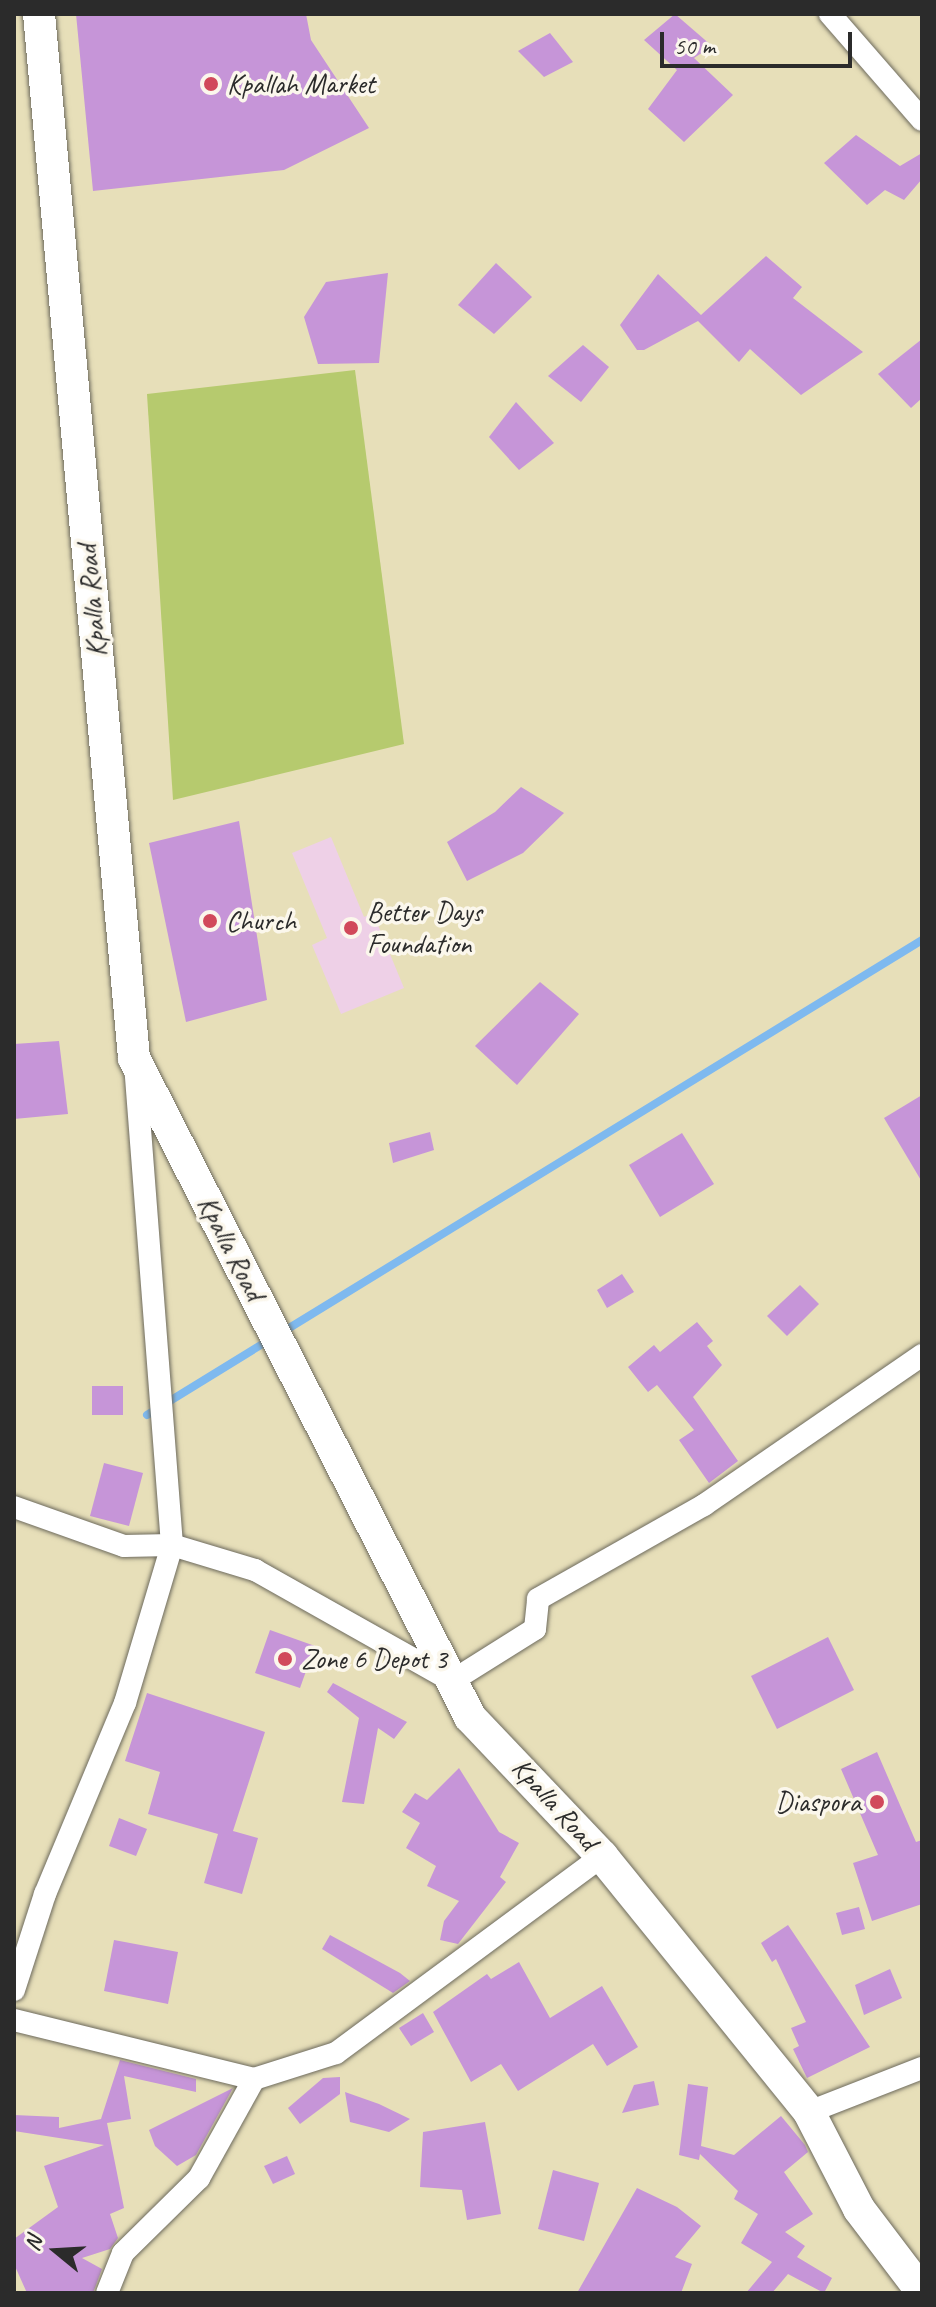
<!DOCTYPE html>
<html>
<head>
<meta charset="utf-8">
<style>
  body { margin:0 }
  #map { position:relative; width:936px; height:2307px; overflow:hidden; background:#e7dfb9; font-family:Caveat,sans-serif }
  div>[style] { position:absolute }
  .built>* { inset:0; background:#eed0e7 }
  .green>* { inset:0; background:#b6ca6e }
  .stream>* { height:8px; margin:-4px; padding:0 4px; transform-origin:4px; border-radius:4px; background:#7eb9ef }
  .building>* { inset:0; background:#c695d8 }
  .roads { filter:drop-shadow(0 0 2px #6d6a5d) drop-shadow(0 0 2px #6d6a5d) }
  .street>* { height:22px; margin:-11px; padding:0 11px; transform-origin:11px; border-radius:11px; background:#fff }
  .secondary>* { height:32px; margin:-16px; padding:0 16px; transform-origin:16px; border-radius:16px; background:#fff }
  .dots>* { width:22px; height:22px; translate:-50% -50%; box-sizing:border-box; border:4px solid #fbf7ec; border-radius:50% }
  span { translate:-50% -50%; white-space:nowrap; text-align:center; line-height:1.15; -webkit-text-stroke:7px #fbf7ec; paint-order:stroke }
  .poi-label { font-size:28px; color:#2b2b2b }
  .left { translate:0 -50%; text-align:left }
  .right { translate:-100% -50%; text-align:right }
  .street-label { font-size:28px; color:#2b2b2b }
  .frame { position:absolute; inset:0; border:16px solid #2b2b2b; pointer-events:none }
  .north { position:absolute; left:16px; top:2211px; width:80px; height:80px; -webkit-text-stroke:6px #fbf7ec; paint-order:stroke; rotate:288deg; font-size:22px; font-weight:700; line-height:32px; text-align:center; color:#2b2b2b }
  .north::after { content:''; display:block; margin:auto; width:28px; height:36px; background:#2b2b2b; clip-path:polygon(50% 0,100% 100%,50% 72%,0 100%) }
  .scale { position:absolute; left:660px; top:32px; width:192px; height:36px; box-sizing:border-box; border:4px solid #2b2b2b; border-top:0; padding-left:10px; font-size:24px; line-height:28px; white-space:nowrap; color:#2b2b2b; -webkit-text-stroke:6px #fbf7ec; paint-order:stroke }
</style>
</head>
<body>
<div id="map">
  <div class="built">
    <div style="clip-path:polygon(331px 837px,364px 917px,373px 913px,404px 988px,341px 1014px,312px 945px,327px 938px,292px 853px)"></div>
  </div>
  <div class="green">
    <div style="clip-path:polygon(355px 370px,404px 744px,173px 800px,147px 394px)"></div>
  </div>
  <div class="stream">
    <div style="left:281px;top:1333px;width:752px;rotate:-31.51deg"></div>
    <div style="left:147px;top:1415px;width:143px;rotate:-31.6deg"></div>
  </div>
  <div class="building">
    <div style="clip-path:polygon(76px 14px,306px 14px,311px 40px,369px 128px,284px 170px,93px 191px)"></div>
    <div style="clip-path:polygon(675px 14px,712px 46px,694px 58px,733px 95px,684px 142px,648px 109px,677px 70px,644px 40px)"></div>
    <div style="clip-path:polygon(550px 33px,573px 62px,544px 77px,518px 51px)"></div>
    <div style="clip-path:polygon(856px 135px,900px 166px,922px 153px,922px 179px,904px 200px,885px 190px,867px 205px,824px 163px)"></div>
    <div style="clip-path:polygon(766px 256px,802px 287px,793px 298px,863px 352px,801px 395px,750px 349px,739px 362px,698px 321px,644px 350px,637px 350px,620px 325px,658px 274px,701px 315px)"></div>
    <div style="clip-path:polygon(496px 263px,532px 297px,494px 334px,458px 305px)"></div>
    <div style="clip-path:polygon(388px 273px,379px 363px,318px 364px,304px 317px,326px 282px)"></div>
    <div style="clip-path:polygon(922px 339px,922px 398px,911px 408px,878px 374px)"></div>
    <div style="clip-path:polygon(583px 345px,609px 367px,581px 402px,548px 376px)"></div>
    <div style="clip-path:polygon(516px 402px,554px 443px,519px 470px,489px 437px)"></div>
    <div style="clip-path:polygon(521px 787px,564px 813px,523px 853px,467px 881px,447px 842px,495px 812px)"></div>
    <div style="clip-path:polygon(239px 821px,267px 1000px,186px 1022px,149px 843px)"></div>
    <div style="clip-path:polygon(540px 982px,579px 1014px,517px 1085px,475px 1046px)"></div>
    <div style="clip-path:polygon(59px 1041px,68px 1114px,14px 1119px,14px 1044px)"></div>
    <div style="clip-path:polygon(922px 1095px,922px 1182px,884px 1118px)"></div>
    <div style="clip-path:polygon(430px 1132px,434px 1150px,393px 1163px,389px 1143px)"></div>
    <div style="clip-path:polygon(682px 1133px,714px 1184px,660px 1217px,629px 1165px)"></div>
    <div style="clip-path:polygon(622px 1274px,634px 1292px,607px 1308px,597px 1290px)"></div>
    <div style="clip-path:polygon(800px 1285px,819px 1304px,787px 1336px,767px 1316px)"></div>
    <div style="clip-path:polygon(697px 1322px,713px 1341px,707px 1346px,722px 1365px,693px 1397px,738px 1461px,709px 1483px,679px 1440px,694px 1430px,657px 1385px,648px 1392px,628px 1367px,654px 1345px,660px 1352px)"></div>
    <div style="clip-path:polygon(92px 1386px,123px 1386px,123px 1415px,92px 1415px)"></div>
    <div style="clip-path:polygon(104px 1463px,143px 1473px,129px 1526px,90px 1516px)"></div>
    <div style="clip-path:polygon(270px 1630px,315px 1646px,300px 1688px,255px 1673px)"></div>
    <div style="clip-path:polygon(828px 1637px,854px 1690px,777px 1729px,751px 1676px)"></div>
    <div style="clip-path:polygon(333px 1683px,407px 1722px,394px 1739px,378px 1728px,364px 1804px,342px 1802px,359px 1718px,327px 1692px)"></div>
    <div style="clip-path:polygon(147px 1693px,265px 1732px,233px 1831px,258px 1838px,242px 1894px,204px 1883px,218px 1834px,148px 1814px,160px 1772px,125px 1761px)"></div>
    <div style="clip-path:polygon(877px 1752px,916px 1842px,922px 1840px,922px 1904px,872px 1921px,853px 1863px,878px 1855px,841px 1769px)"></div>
    <div style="clip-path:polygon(459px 1768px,499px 1832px,519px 1843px,500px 1877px,506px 1882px,458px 1944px,440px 1940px,444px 1921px,459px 1901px,427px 1886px,436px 1866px,406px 1848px,420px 1823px,402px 1812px,415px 1793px,427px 1800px)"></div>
    <div style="clip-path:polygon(119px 1818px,147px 1829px,136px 1856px,109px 1846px)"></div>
    <div style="clip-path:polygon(859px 1907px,865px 1929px,842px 1935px,836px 1913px)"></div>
    <div style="clip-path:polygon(788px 1925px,870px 2047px,807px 2078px,793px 2049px,799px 2046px,791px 2028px,806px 2022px,776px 1959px,772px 1962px,761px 1943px)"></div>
    <div style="clip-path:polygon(330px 1935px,400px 1973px,410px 1981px,393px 1993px,322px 1949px)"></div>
    <div style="clip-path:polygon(114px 1940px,178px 1952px,168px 2004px,104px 1991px)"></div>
    <div style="clip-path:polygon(519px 1962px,550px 2018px,602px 1986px,638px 2047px,607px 2066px,593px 2044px,518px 2091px,501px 2064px,471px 2082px,433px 2012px,487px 1974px,491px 1979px)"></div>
    <div style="clip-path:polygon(890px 1969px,902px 1998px,864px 2015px,855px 1985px)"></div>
    <div style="clip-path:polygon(423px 2013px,434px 2032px,411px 2046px,399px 2028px)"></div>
    <div style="clip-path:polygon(120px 2060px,196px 2079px,196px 2092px,124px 2076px,131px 2119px,107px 2123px,124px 2208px,110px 2214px,118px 2238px,110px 2249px,82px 2258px,102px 2269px,93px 2293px,27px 2293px,14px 2264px,14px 2239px,58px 2207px,44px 2166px,104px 2145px,14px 2131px,14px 2115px,59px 2117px,59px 2128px,101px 2119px)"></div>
    <div style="clip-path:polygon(340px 2077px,340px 2094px,300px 2124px,288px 2108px,323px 2078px)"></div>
    <div style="clip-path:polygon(654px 2081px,659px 2105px,622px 2113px,634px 2085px)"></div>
    <div style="clip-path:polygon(688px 2084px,708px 2087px,701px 2146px,734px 2155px,781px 2116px,805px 2145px,808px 2152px,784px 2172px,813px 2214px,785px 2232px,805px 2246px,797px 2257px,832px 2278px,824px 2293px,788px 2274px,772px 2293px,746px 2293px,772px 2262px,741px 2243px,758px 2214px,734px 2199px,738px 2191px,700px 2154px,699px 2160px,679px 2155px)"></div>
    <div style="clip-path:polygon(233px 2088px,196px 2155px,177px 2166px,155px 2146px,149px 2130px)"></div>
    <div style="clip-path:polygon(345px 2092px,379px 2104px,410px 2119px,389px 2132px,350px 2122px)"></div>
    <div style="clip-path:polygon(485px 2122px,501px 2214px,467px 2220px,462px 2190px,420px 2187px,423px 2132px)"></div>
    <div style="clip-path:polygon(287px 2156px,295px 2174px,273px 2184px,264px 2166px)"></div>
    <div style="clip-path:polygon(553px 2170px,599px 2183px,584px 2241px,538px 2229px)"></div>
    <div style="clip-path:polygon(637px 2188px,677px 2207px,701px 2226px,675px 2257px,692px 2264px,681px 2293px,577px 2293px)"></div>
  </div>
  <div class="roads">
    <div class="street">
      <div style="left:830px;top:14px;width:140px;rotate:49deg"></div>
      <div style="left:14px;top:1507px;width:117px;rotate:19.5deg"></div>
      <div style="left:124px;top:1546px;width:48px;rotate:-1.2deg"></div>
      <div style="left:172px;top:1545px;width:87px;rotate:16.8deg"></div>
      <div style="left:255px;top:1570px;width:226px;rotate:29.4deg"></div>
      <div style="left:452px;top:1681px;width:98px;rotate:-32.1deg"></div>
      <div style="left:535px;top:1629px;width:30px;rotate:-84deg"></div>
      <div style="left:538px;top:1599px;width:191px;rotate:-29.5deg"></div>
      <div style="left:704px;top:1505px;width:265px;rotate:-34.5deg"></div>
      <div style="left:14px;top:1990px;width:101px;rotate:-72.1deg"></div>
      <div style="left:45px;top:1894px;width:207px;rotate:-67.3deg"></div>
      <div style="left:125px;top:1703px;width:165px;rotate:-73.4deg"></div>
      <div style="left:172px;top:1545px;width:477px;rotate:-94.4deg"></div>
      <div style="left:14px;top:2020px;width:247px;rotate:13.8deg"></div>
      <div style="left:254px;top:2079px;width:86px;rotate:-17.6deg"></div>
      <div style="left:336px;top:2053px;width:331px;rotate:-36.5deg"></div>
      <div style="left:809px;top:2112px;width:121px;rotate:-21.3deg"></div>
      <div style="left:107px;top:2293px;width:43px;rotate:-68.2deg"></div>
      <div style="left:123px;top:2253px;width:107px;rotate:-44.6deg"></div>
      <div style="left:199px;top:2178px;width:113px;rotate:-60.9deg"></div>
    </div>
    <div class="secondary">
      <div style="left:39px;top:14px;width:1048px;rotate:84.8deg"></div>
      <div style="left:134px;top:1058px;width:740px;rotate:62.98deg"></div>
      <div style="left:470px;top:1717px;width:192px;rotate:46.5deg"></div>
      <div style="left:602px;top:1856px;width:329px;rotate:51deg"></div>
      <div style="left:809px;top:2112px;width:109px;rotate:62.7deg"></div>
      <div style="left:859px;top:2209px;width:104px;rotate:52.8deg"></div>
    </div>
  </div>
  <div class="dots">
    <div style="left:211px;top:84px;background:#d1495b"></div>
    <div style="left:210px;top:921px;background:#d1495b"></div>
    <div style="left:351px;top:928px;background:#d1495b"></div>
    <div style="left:285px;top:1659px;background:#d1495b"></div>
    <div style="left:877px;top:1802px;background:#d1495b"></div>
  </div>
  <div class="poi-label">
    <span class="left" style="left:227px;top:84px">Kpallah Market</span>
    <span class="left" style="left:367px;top:928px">Better Days<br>Foundation</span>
    <span class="left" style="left:226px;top:921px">Church</span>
    <span class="left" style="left:301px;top:1659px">Zone 6 Depot 3</span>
    <span class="right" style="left:861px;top:1802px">Diaspora</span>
  </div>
  <div class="street-label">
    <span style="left:92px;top:601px;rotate:-95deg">Kpalla Road</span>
    <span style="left:231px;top:1248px;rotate:63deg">Kpalla Road</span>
    <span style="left:555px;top:1804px;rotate:48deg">Kpalla Road</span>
  </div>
  <div class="frame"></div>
  <div class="north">N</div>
  <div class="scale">50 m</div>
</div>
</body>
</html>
